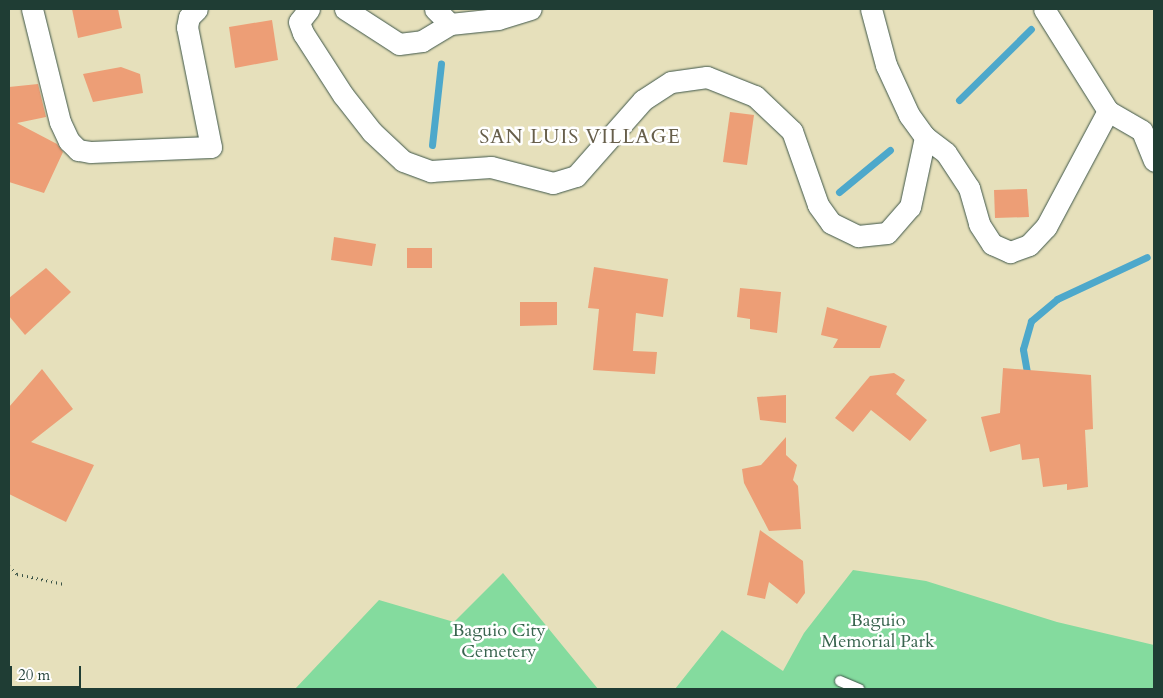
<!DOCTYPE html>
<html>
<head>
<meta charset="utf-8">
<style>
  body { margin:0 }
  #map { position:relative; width:1163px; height:698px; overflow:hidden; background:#e6e0bb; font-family:Cardo,serif }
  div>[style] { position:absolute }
  .green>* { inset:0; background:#84db9e }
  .stream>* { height:7px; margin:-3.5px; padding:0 3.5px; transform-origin:3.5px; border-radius:3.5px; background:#4da8cb }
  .building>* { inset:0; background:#ed9e76 }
  .path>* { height:3px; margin-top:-1.5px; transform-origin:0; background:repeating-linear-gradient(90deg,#3d5548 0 1px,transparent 0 5px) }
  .roads { filter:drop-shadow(0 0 1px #3d5548) drop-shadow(0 0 1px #3d5548) }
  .lane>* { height:10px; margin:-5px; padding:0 5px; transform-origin:5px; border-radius:5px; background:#fff }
  .street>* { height:21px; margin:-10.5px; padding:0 10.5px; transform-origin:10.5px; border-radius:10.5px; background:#fff }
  span { translate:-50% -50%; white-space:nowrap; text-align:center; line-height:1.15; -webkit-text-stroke:5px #fff; paint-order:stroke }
  .park-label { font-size:18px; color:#38644e }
  .quarter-label { font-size:20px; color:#675f4b; letter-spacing:1px }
  .frame { position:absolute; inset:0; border:10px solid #1f3d34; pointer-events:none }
  .scale { position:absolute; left:10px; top:666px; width:71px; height:22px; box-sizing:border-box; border:2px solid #1f3d34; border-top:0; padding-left:6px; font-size:15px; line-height:18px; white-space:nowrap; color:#1f3d34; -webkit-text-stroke:4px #fff; paint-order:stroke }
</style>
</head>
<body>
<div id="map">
  <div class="green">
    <div style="clip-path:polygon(853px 570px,926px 581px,1057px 622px,1154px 645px,1154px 689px,675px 689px,722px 630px,783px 671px,804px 633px)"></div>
    <div style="clip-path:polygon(503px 573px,598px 689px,295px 689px,379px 600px,454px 622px)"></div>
  </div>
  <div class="stream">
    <div style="left:959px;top:100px;width:101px;rotate:-44.6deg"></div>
    <div style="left:432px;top:145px;width:82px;rotate:-83.7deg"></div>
    <div style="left:839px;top:192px;width:66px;rotate:-39.5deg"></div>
    <div style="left:1028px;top:378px;width:29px;rotate:-100deg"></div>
    <div style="left:1023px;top:349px;width:29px;rotate:-74deg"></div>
    <div style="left:1031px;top:321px;width:34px;rotate:-40deg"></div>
    <div style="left:1057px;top:299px;width:99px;rotate:-25deg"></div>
  </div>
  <div class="building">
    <div style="clip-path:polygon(72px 9px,118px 9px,122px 28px,78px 38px)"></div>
    <div style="clip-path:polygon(272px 20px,278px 60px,235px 68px,229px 27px)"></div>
    <div style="clip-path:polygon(121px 67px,140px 74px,143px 93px,93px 102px,83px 74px)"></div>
    <div style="clip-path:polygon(38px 84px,46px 117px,17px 123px,57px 144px,63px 152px,44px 193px,9px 182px,9px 87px)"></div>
    <div style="clip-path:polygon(730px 112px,754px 115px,747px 165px,723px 162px)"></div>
    <div style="clip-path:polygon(1027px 189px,1029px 217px,995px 218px,994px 190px)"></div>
    <div style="clip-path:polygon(334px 237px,376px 244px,372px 266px,331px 260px)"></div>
    <div style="clip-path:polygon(407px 248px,432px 248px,432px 268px,407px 268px)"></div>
    <div style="clip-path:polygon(594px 267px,668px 279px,663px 317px,636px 313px,633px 351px,657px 352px,655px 374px,593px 370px,599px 309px,588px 308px)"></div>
    <div style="clip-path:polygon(46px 268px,71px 292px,25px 335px,9px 316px,9px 298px)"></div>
    <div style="clip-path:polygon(740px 288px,781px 292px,777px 333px,750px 329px,750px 319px,737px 317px)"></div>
    <div style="clip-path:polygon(520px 302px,557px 302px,557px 325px,520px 326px)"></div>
    <div style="clip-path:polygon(827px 307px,887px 326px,880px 348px,833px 348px,838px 339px,821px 335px)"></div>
    <div style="clip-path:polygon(1003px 368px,1091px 375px,1093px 429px,1085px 430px,1088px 487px,1067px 490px,1067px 484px,1043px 487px,1039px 458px,1022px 460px,1020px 444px,990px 452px,981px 417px,1000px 413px)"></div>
    <div style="clip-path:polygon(42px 369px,73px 409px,31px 442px,94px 465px,66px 522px,9px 494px,9px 407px)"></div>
    <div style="clip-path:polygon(894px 373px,905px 380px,896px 394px,927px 420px,910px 441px,871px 410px,853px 432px,835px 418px,870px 376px)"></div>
    <div style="clip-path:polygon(786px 395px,786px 423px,760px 420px,757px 397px)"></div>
    <div style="clip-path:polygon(786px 437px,786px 455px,797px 465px,793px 480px,798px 486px,801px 529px,769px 531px,744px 483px,742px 469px,761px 465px)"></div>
    <div style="clip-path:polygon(760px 530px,803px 561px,805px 593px,797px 604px,769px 582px,765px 599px,747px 595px)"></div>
  </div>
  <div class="path">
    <div style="left:9px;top:566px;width:11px;rotate:45deg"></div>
    <div style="left:17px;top:574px;width:48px;rotate:12deg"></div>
  </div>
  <div class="roads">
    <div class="lane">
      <div style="left:840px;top:681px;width:21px;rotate:23deg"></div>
    </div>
    <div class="street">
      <div style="left:32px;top:9px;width:116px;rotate:76.1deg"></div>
      <div style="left:60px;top:122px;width:21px;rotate:65deg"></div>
      <div style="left:69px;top:141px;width:13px;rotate:45deg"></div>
      <div style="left:78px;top:150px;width:12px;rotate:9deg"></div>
      <div style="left:90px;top:152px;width:121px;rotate:-2.4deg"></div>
      <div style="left:211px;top:147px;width:122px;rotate:-101.3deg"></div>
      <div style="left:187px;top:27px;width:10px;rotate:-79deg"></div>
      <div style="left:189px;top:17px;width:11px;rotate:-45deg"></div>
      <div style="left:309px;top:9px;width:16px;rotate:128deg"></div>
      <div style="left:299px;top:22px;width:12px;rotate:70deg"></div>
      <div style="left:303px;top:33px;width:74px;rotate:57.2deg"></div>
      <div style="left:343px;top:95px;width:47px;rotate:51.9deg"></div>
      <div style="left:372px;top:132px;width:42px;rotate:43.1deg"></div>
      <div style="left:403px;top:161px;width:30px;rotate:20deg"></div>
      <div style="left:431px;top:171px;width:60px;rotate:-3.8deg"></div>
      <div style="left:491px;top:167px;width:64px;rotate:14.5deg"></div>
      <div style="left:553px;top:183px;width:24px;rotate:-17deg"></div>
      <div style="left:576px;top:176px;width:101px;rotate:-48.6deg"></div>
      <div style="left:643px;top:100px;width:33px;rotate:-33deg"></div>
      <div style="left:671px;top:82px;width:36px;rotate:-8deg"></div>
      <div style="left:707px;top:77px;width:52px;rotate:21.6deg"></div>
      <div style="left:755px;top:96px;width:51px;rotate:43.4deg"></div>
      <div style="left:792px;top:131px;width:78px;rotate:70.6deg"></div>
      <div style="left:818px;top:205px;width:22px;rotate:54deg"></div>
      <div style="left:831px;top:223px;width:30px;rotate:26deg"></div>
      <div style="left:858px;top:236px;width:29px;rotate:-6deg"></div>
      <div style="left:887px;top:233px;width:35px;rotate:-49deg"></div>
      <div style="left:910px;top:207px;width:72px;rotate:-77.9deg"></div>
      <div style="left:345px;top:9px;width:64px;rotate:32.9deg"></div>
      <div style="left:399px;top:44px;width:23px;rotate:-7deg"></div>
      <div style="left:422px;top:41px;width:33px;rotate:-31deg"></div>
      <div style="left:435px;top:9px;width:21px;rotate:45deg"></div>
      <div style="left:450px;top:24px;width:48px;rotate:-5.9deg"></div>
      <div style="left:498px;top:19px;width:34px;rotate:-17deg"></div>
      <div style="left:871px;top:9px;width:58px;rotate:75deg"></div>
      <div style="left:886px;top:65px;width:55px;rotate:65.3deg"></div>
      <div style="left:909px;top:115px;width:27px;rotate:54deg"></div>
      <div style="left:925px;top:137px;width:26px;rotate:37deg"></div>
      <div style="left:946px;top:153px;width:42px;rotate:56.7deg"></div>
      <div style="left:969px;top:188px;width:37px;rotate:74deg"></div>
      <div style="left:979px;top:224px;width:24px;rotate:57deg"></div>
      <div style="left:992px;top:244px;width:20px;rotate:24deg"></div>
      <div style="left:1010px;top:252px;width:20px;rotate:-20deg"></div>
      <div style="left:1029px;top:245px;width:25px;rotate:-47deg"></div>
      <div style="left:1046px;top:227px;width:132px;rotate:-61.9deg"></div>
      <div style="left:1108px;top:111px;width:120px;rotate:-122.1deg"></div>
      <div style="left:1108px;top:111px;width:39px;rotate:30deg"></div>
      <div style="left:1142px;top:131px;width:32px;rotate:68deg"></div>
    </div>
  </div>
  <div class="park-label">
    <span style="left:878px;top:632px">Baguio<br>Memorial Park</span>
    <span style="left:499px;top:642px">Baguio City<br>Cemetery</span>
  </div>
  <div class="quarter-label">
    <span style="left:580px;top:136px">SAN LUIS VILLAGE</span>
  </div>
  <div class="frame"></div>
  <div class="scale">20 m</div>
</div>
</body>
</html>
